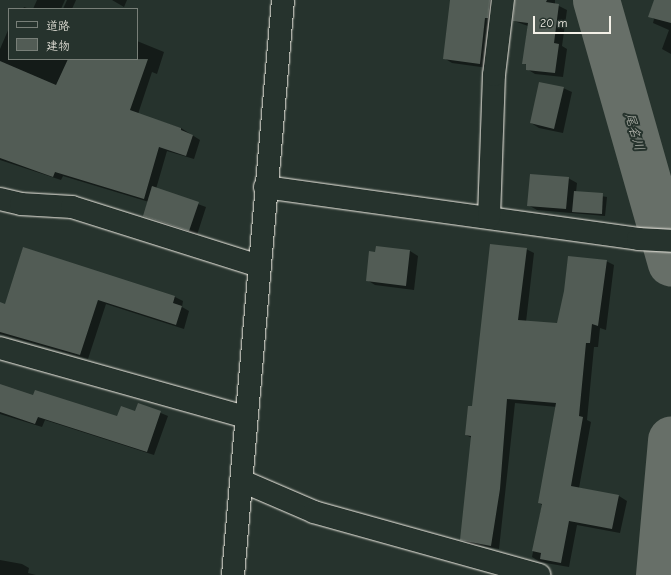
<!DOCTYPE html>
<html>
<head>
<meta charset="utf-8">
<style>
  body { margin:0 }
  #map { position:relative; width:671px; height:575px; overflow:hidden; background:#26332d; font-family:"Comic Neue","Klee One",sans-serif }
  div>[style] { position:absolute }
  .shadow>* { inset:0; background:#0007 }
  .river>* { height:47px; margin:-23.5px; padding:0 23.5px; transform-origin:23.5px; border-radius:23.5px; background:#676f68 }
  .building>* { inset:0; background:#525c55 }
  .roads { filter:drop-shadow(0 0 1px #f4f1e8) drop-shadow(0 0 1px #f4f1e8) }
  .minor>* { height:22px; margin:-11px; padding:0 11px; transform-origin:11px; border-radius:11px; background:#26332d }
  .tertiary>* { height:22px; margin:-11px; padding:0 11px; transform-origin:11px; border-radius:11px; background:#26332d }
  span { translate:-50% -50%; white-space:nowrap; text-align:center; line-height:1.15; -webkit-text-stroke:4px #26332d; paint-order:stroke }
  .water-label { font-size:13px; color:#bcbdb5; font-style:italic }
  .legend { position:absolute; left:8px; top:8px; width:130px; height:52px; box-sizing:border-box; background:#26332d; border:1px solid #787f78; margin:0; padding:5px 7px; list-style:none; font-size:12px; color:#f4f1e8 }
  .legend li { display:flex; align-items:center; gap:8px; height:20px }
  .legend b { width:20px; border:1px solid #787f78 }
  .scale { position:absolute; left:533px; top:16px; width:78px; height:18px; box-sizing:border-box; border:2px solid #f4f1e8; border-top:0; padding-left:5px; font-size:12px; line-height:14px; white-space:nowrap; color:#f4f1e8; -webkit-text-stroke:3px #26332d; paint-order:stroke }
</style>
</head>
<body>
<div id="map">
  <div class="shadow">
    <div style="clip-path:polygon(37px 0,65px 0,61px 9px,33px 9px)"></div>
    <div style="clip-path:polygon(67px 0,76px 0,72px 9px,63px 9px)"></div>
    <div style="clip-path:polygon(112px 0,127px 0,124px 7px)"></div>
    <div style="clip-path:polygon(452px 0,500px 0,488px 68px,452px 63px,444px 58px)"></div>
    <div style="clip-path:polygon(515px 0,555px 0,555px 4px,567px 10px,562px 46px,567px 49px,563px 77px,535px 74px,527px 69px,527px 65px,523px 63px,528px 26px,514px 21px)"></div>
    <div style="clip-path:polygon(655px 0,671px 2px,671px 54px,662px 49px,669px 30px,653px 23px,654px 19px,650px 16px)"></div>
    <div style="clip-path:polygon(24px 7px,30px 9px,23px 9px)"></div>
    <div style="clip-path:polygon(9px 28px,9px 59px,137px 59px,137px 41px,164px 52px,157px 74px,152px 72px,138px 114px,181px 128px,200px 140px,194px 159px,167px 151px,156px 189px,206px 207px,197px 235px,144px 216px,149px 202px,63px 176px,61px 180px,0 160px,0 49px)"></div>
    <div style="clip-path:polygon(563px 88px,572px 92px,563px 133px,539px 128px,531px 123px)"></div>
    <div style="clip-path:polygon(568px 178px,577px 183px,576px 192px,607px 197px,605px 216px,537px 210px,528px 205px)"></div>
    <div style="clip-path:polygon(23px 248px,175px 297px,183px 301px,182px 307px,189px 311px,184px 329px,106px 304px,88px 359px,0 334px,0 306px,6px 305px)"></div>
    <div style="clip-path:polygon(526px 249px,534px 253px,526px 322px,558px 325px,606px 261px,614px 265px,606px 330px,600px 328px,598px 347px,594px 347px,587px 420px,591px 422px,579px 488px,619px 496px,627px 501px,620px 533px,577px 525px,569px 567px,540px 562px,532px 557px,542px 505px,539px 503px,557px 407px,515px 403px,499px 549px,469px 544px,461px 539px,472px 438px,466px 435px)"></div>
    <div style="clip-path:polygon(410px 251px,418px 256px,414px 290px,375px 285px,367px 280px,376px 253px)"></div>
    <div style="clip-path:polygon(0 385px,34px 397px,118px 418px,136px 413px,139px 404px,168px 416px,154px 455px,45px 420px,42px 427px,0 414px)"></div>
    <div style="clip-path:polygon(0 560px,22px 564px,29px 568px,28px 573px,36px 575px,0 575px)"></div>
  </div>
  <div class="river">
    <div style="left:596px;top:0;width:273px;rotate:74.1deg"></div>
    <div style="left:659px;top:575px;width:136px;rotate:-84.9deg"></div>
  </div>
  <div class="building">
    <div style="clip-path:polygon(450px 0,490px 0,488px 18px,485px 18px,480px 64px,443px 59px)"></div>
    <div style="clip-path:polygon(515px 0,547px 0,546px 2px,559px 4px,554px 43px,559px 44px,555px 73px,526px 70px,526px 64px,522px 64px,528px 23px,513px 21px)"></div>
    <div style="clip-path:polygon(654px 0,671px 0,671px 23px,648px 17px)"></div>
    <div style="clip-path:polygon(68px 59px,148px 59px,130px 110px,181px 128px,181px 130px,193px 135px,186px 156px,159px 147px,144px 199px,55px 172px,53px 177px,0 158px,0 61px,56px 85px)"></div>
    <div style="clip-path:polygon(539px 82px,564px 87px,554px 129px,530px 123px)"></div>
    <div style="clip-path:polygon(530px 174px,569px 177px,566px 209px,527px 206px)"></div>
    <div style="clip-path:polygon(152px 186px,199px 202px,189px 231px,143px 216px)"></div>
    <div style="clip-path:polygon(574px 191px,603px 193px,602px 214px,572px 212px)"></div>
    <div style="clip-path:polygon(490px 244px,527px 248px,518px 320px,557px 323px,564px 291px,568px 256px,607px 260px,598px 326px,592px 324px,590px 343px,586px 343px,579px 416px,583px 417px,571px 486px,619px 495px,612px 529px,569px 521px,561px 563px,540px 559px,541px 553px,532px 551px,542px 504px,538px 503px,556px 403px,507px 399px,500px 489px,491px 546px,460px 540px,471px 436px,465px 435px,468px 406px,472px 406px)"></div>
    <div style="clip-path:polygon(376px 246px,410px 250px,406px 286px,366px 281px,369px 251px,375px 252px)"></div>
    <div style="clip-path:polygon(23px 247px,175px 296px,173px 303px,182px 306px,176px 325px,98px 300px,80px 355px,0 332px,0 302px,5px 304px)"></div>
    <div style="clip-path:polygon(0 384px,33px 395px,35px 390px,117px 416px,121px 406px,135px 411px,138px 403px,161px 411px,147px 452px,38px 417px,35px 424px,0 412px)"></div>
  </div>
  <div class="roads">
    <div class="minor">
      <div style="left:265px;top:187px;width:377px;rotate:7.9deg"></div>
      <div style="left:638px;top:239px;width:33px;rotate:3deg"></div>
      <div style="left:0;top:199px;width:22px;rotate:13deg"></div>
      <div style="left:21px;top:204px;width:51px;rotate:3.4deg"></div>
      <div style="left:72px;top:207px;width:196px;rotate:17.5deg"></div>
      <div style="left:489px;top:217px;width:142px;rotate:-88deg"></div>
      <div style="left:494px;top:75px;width:76px;rotate:-83.2deg"></div>
      <div style="left:0;top:348px;width:255px;rotate:15.7deg"></div>
      <div style="left:242px;top:481px;width:78px;rotate:23.3deg"></div>
      <div style="left:314px;top:512px;width:234px;rotate:15.6deg"></div>
    </div>
    <div class="tertiary">
      <div style="left:233px;top:575px;width:577px;rotate:-85.03deg"></div>
    </div>
  </div>
  <div class="water-label">
    <span style="left:634px;top:132px;rotate:74deg">尾名川</span>
  </div>
  <ul class="legend">
  <li><b style="height:5px;background:#26332d"></b>道路</li>
  <li><b style="height:11px;background:#525c55"></b>建物</li>
  </ul>
  <div class="scale">20 m</div>
</div>
</body>
</html>
